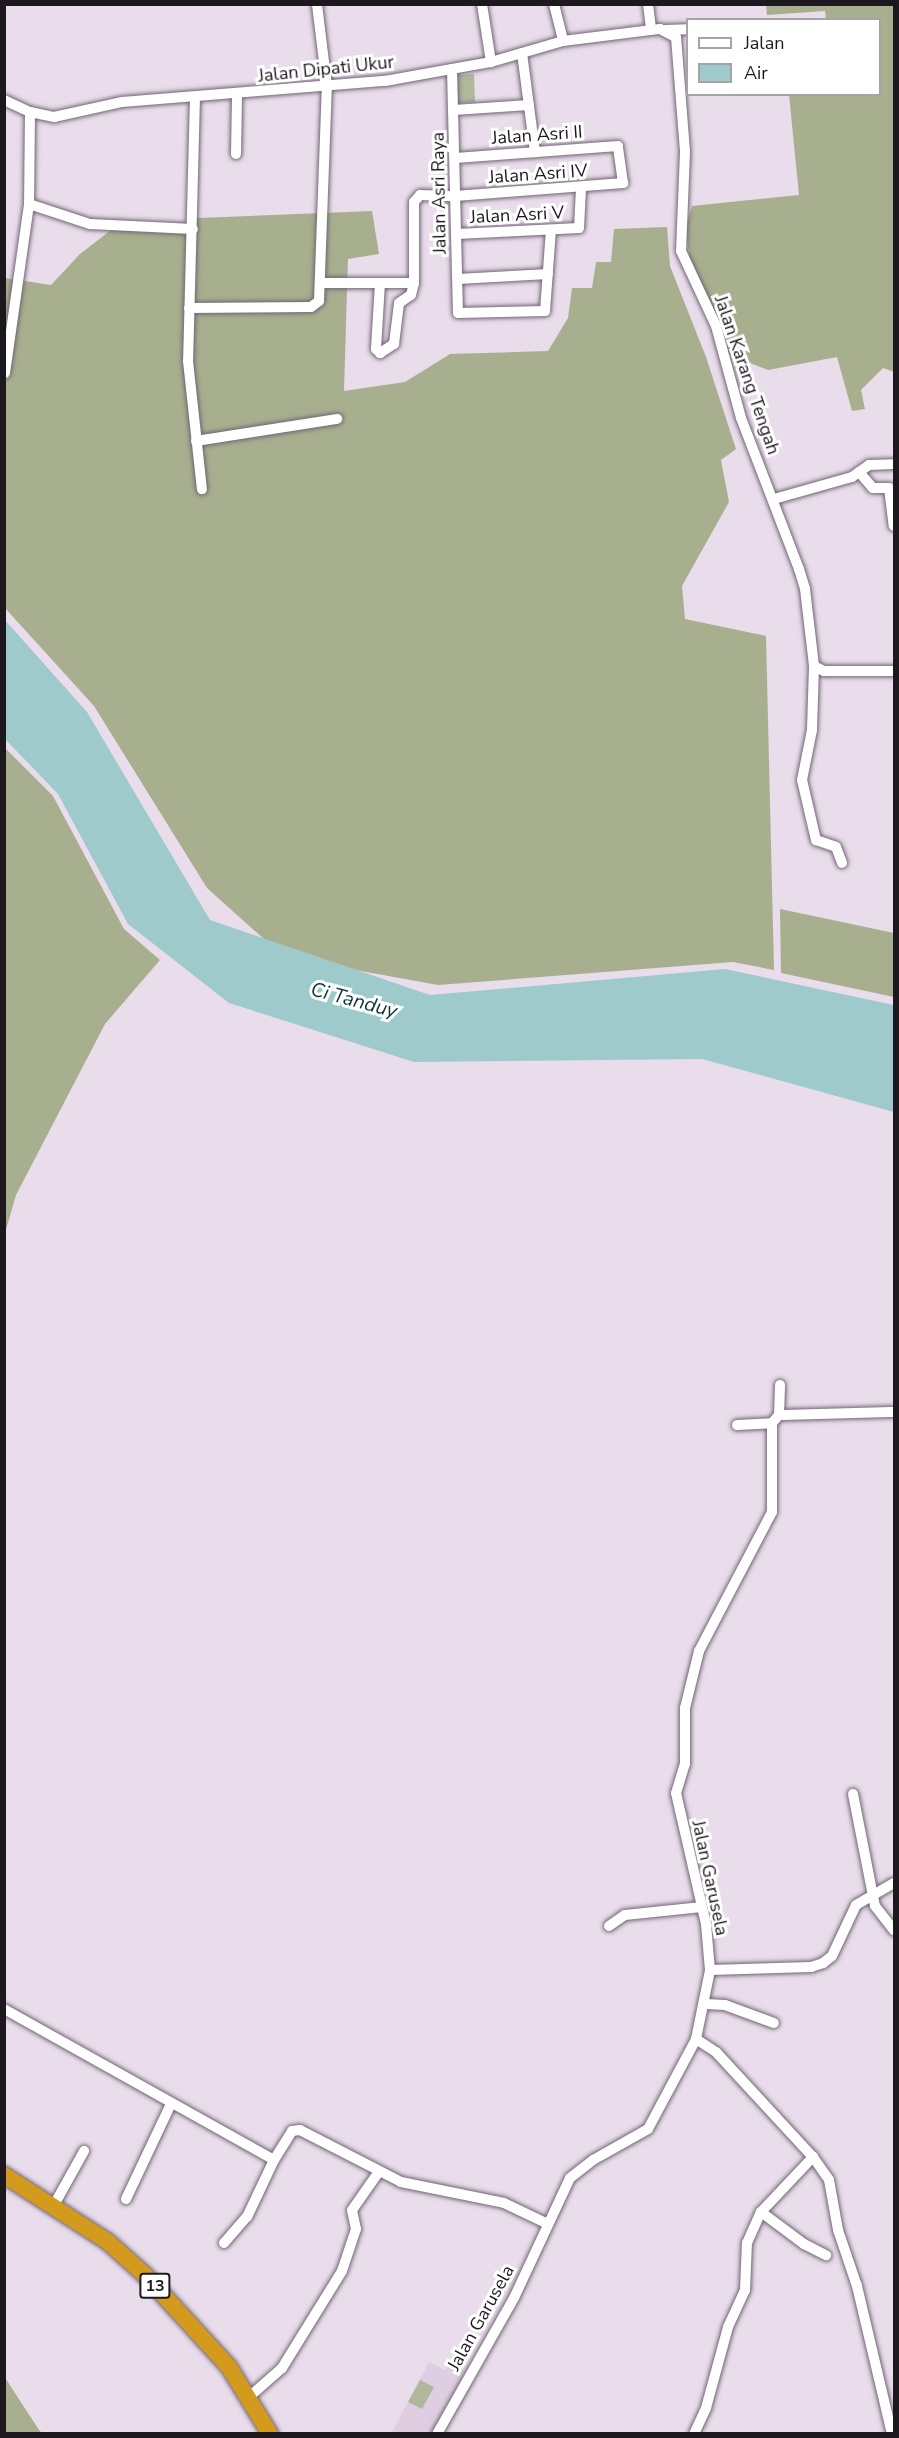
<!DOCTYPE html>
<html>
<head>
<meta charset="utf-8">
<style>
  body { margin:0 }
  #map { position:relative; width:899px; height:2438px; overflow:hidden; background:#e9dceb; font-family:"Nunito Sans",sans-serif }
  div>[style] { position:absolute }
  .built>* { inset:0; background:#dfcde1 }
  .green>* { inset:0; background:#b0b89c }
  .forest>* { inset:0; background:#a7af8f }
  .water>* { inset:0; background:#9ecacb }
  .roads { filter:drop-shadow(0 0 2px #716673) drop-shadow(0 0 2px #716673) }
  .minor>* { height:10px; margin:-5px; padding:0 5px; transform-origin:5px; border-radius:5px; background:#fff }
  .highway>* { height:16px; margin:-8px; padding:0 8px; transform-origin:8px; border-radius:8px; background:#d49a1d }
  span { translate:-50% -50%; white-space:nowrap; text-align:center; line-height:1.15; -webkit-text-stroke:6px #fff; paint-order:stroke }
  .shield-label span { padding:2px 4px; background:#fff; border:2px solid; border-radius:4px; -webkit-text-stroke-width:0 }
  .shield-label { font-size:16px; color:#1d181e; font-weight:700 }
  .street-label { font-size:18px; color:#1d181e }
  .water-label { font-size:20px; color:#0b3738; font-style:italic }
  .frame { position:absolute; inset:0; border:6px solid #1d181e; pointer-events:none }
  .legend { position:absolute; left:686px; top:18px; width:195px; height:78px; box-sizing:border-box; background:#fff; border:2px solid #a5a3a5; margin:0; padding:8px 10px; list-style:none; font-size:18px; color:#1d181e }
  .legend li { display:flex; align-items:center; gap:12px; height:30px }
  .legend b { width:30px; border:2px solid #a5a3a5 }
</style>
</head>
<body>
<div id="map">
  <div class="built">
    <div style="clip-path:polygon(429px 2362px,445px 2370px,450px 2363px,467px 2372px,435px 2433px,392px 2432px)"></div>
  </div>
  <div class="green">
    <div style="clip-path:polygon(474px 74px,475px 102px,458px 103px,456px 75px)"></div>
    <div style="clip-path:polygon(420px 2380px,434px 2387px,422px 2409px,408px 2402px)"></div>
  </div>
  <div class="forest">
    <div style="clip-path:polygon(766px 5px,894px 5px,894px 372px,883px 368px,861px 390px,865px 409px,852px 411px,837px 357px,768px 370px,727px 354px,690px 265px,686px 227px,692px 206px,799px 195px,789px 95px,880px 94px,880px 20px,826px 19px,825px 11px,767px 15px)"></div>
    <div style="clip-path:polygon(372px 211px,379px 254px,348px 259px,344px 391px,405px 382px,450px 354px,548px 351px,568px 318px,572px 288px,592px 288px,596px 262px,611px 262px,614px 229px,667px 227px,670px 266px,706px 357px,736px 449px,721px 460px,729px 502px,682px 586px,685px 619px,766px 636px,774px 970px,733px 962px,438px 985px,284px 957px,207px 888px,94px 706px,5px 608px,5px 278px,51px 285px,80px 254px,111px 230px,181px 234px,198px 218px)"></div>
    <div style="clip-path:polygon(5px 748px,53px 796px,124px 929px,160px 960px,105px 1024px,16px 1195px,5px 1233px)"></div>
    <div style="clip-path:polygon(780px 909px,894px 933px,894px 997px,781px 973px)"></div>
    <div style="clip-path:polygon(4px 2376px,39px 2430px,42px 2433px,5px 2433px)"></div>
  </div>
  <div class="water">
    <div style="clip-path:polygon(4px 619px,87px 712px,210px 920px,430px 995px,725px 969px,894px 1005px,894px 1112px,702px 1059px,414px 1062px,229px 1003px,128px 924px,58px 794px,5px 739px)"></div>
  </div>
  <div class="roads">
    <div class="minor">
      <div style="left:482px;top:4px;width:59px;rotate:81.2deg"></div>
      <div style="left:554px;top:4px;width:38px;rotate:76deg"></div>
      <div style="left:648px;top:4px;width:26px;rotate:83deg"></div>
      <div style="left:665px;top:30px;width:23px;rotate:-2deg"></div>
      <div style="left:522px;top:53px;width:100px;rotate:82.5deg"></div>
      <div style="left:452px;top:69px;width:244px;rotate:88.6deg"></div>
      <div style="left:458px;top:313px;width:87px;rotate:-1.3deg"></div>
      <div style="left:545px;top:311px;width:81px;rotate:-85.8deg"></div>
      <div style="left:195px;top:97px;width:264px;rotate:91.5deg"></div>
      <div style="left:188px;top:361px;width:129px;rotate:83.8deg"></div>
      <div style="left:4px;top:100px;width:29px;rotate:25deg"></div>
      <div style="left:30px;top:112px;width:25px;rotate:12deg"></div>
      <div style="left:54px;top:117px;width:70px;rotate:-12.4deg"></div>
      <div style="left:122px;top:102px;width:264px;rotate:-4.6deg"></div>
      <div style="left:385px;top:81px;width:108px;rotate:-10.2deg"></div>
      <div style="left:491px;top:62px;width:75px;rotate:-16.3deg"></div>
      <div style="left:563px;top:41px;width:98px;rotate:-7.1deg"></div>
      <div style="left:660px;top:29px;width:18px;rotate:27deg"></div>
      <div style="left:676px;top:37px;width:115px;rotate:85.5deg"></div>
      <div style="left:685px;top:152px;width:99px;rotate:92.3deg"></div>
      <div style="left:681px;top:251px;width:83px;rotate:65deg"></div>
      <div style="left:716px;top:326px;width:95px;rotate:74.8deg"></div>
      <div style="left:741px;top:418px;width:162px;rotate:69deg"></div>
      <div style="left:799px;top:569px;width:21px;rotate:73deg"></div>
      <div style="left:805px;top:589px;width:78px;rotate:83.3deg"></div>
      <div style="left:814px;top:666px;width:11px;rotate:27deg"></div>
      <div style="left:824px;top:671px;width:70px"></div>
      <div style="left:454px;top:110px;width:75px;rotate:-3.8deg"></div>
      <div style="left:30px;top:112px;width:92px;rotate:90.6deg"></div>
      <div style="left:29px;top:204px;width:64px;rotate:18.2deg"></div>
      <div style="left:90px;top:224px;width:103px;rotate:2.8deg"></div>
      <div style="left:236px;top:154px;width:59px;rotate:-89deg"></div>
      <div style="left:457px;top:234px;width:122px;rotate:-2.8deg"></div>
      <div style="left:579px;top:228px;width:40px;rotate:-87.1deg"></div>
      <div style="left:458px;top:279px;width:90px;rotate:-3.2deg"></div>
      <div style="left:321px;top:283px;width:93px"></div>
      <div style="left:414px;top:283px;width:81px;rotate:-90deg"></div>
      <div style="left:414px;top:202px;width:9px;rotate:-49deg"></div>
      <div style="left:420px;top:195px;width:35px;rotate:2deg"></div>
      <div style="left:455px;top:196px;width:169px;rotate:-4.4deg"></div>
      <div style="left:623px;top:183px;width:37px;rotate:-98deg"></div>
      <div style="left:618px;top:146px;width:163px;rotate:175.8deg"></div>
      <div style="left:380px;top:283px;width:66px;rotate:93.5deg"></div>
      <div style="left:376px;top:349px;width:6px;rotate:45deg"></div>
      <div style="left:380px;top:353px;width:17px;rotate:-33deg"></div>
      <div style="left:394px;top:344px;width:41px;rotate:-83deg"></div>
      <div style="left:399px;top:303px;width:14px;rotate:-34deg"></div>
      <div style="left:411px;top:295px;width:12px;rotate:-76deg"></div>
      <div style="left:189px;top:308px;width:122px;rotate:-0.5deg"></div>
      <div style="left:311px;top:307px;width:10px;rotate:-37deg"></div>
      <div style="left:319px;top:301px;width:215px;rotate:-87.9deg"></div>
      <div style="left:327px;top:86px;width:83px;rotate:-97deg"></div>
      <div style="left:5px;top:373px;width:171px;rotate:-81.9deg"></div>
      <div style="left:196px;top:441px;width:143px;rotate:-8.9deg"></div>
      <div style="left:859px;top:472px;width:21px;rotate:49deg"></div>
      <div style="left:873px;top:488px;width:16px"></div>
      <div style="left:889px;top:488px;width:38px;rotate:83deg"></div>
      <div style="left:774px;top:499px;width:81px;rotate:-15.8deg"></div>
      <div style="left:852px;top:477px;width:21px;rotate:-35deg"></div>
      <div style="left:869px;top:465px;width:25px;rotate:-2deg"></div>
      <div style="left:814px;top:666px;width:64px;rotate:91.8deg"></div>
      <div style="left:812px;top:730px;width:51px;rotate:101.3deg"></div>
      <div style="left:802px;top:780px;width:62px;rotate:76.9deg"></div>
      <div style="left:816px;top:840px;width:21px;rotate:19deg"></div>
      <div style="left:836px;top:847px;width:17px;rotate:69deg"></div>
      <div style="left:779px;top:1415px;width:30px;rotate:-88deg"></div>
      <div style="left:737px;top:1425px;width:35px;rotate:-3deg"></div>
      <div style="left:853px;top:1794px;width:114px;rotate:78.9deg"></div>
      <div style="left:875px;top:1906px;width:31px;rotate:52deg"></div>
      <div style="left:609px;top:1926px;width:19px;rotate:-35deg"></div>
      <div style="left:625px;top:1915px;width:77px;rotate:-5.9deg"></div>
      <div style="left:710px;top:1970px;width:101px;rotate:-1.7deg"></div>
      <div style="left:811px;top:1967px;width:13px;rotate:-18deg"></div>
      <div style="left:823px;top:1963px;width:11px;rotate:-38deg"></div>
      <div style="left:832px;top:1956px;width:56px;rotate:-64.8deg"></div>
      <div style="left:856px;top:1905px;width:44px;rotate:-30.1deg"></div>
      <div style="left:706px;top:2004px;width:19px;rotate:3deg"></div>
      <div style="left:725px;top:2005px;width:52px;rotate:20.2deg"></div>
      <div style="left:4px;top:2009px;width:309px;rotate:29.2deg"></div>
      <div style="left:274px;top:2160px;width:34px;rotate:-58deg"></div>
      <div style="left:292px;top:2131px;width:8px;rotate:-7deg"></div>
      <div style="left:300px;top:2130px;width:114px;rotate:27.2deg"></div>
      <div style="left:401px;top:2182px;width:105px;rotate:11.5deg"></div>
      <div style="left:504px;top:2203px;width:47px;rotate:25.5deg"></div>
      <div style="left:696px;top:2039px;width:24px;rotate:33deg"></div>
      <div style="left:716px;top:2052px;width:143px;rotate:47.3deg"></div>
      <div style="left:813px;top:2157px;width:28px;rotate:55deg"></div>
      <div style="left:829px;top:2180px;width:51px;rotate:79.8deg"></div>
      <div style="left:838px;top:2230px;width:59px;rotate:71.3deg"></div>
      <div style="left:857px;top:2286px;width:152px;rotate:76.7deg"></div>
      <div style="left:126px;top:2199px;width:105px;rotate:-64.7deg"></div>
      <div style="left:54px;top:2205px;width:62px;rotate:-60.9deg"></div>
      <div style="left:761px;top:2212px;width:54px;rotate:36.7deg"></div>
      <div style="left:804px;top:2244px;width:25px;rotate:27deg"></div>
      <div style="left:224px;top:2243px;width:35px;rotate:-49deg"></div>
      <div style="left:247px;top:2217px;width:63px;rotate:-64.7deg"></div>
      <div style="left:249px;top:2397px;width:44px;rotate:-41.3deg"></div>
      <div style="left:282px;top:2368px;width:114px;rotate:-58.3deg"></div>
      <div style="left:342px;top:2271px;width:44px;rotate:-71.6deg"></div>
      <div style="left:356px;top:2229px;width:19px;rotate:-102deg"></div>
      <div style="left:352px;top:2210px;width:45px;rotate:-54.9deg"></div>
      <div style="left:437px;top:2434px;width:156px;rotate:-60.5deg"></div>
      <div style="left:514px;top:2298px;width:132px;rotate:-65deg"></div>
      <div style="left:570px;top:2178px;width:29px;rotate:-38deg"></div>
      <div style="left:593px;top:2160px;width:63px;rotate:-29.4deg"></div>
      <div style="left:648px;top:2129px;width:102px;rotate:-61.9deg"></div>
      <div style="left:696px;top:2039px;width:70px;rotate:-78.5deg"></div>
      <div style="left:710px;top:1970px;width:46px;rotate:-95deg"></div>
      <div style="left:706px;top:1924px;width:134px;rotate:-102.9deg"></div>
      <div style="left:676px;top:1793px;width:30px;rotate:-73deg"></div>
      <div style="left:685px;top:1764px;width:56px;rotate:-90deg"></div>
      <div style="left:685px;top:1708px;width:59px;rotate:-76.2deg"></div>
      <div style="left:699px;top:1651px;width:157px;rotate:-62.3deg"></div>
      <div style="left:772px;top:1512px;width:89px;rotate:-90deg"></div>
      <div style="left:772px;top:1423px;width:11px;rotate:-49deg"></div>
      <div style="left:779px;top:1415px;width:115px;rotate:-1.5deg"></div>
      <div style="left:694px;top:2434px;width:29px;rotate:-65deg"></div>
      <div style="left:706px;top:2408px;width:84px;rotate:-74.8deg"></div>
      <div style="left:728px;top:2327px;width:41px;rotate:-65.3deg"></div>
      <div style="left:745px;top:2290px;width:47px;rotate:-87.6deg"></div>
      <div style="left:747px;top:2243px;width:34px;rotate:-66deg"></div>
      <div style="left:761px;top:2212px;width:76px;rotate:-46.6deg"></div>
    </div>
    <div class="highway">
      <div style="left:4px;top:2175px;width:122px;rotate:32.7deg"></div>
      <div style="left:107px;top:2241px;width:51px;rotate:41.8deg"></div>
      <div style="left:145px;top:2275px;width:125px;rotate:47.6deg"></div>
      <div style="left:229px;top:2367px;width:79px;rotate:58.5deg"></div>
    </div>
  </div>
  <div class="shield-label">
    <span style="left:155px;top:2286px">13</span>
  </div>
  <div class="street-label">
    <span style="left:326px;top:69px;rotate:-6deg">Jalan Dipati Ukur</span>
    <span style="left:537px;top:135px;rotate:-4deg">Jalan Asri II</span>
    <span style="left:538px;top:174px;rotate:-4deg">Jalan Asri IV</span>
    <span style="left:439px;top:193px;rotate:-91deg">Jalan Asri Raya</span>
    <span style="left:517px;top:215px;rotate:-3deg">Jalan Asri V</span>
    <span style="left:747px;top:375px;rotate:71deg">Jalan Karang Tengah</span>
    <span style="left:710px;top:1878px;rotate:78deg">Jalan Garusela</span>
    <span style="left:481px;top:2318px;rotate:-61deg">Jalan Garusela</span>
  </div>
  <div class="water-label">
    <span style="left:354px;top:1000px;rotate:15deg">Ci Tanduy</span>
  </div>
  <div class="frame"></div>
  <ul class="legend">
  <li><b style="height:8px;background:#fff"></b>Jalan</li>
  <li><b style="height:16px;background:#9ecacb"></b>Air</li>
  </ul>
</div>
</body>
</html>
